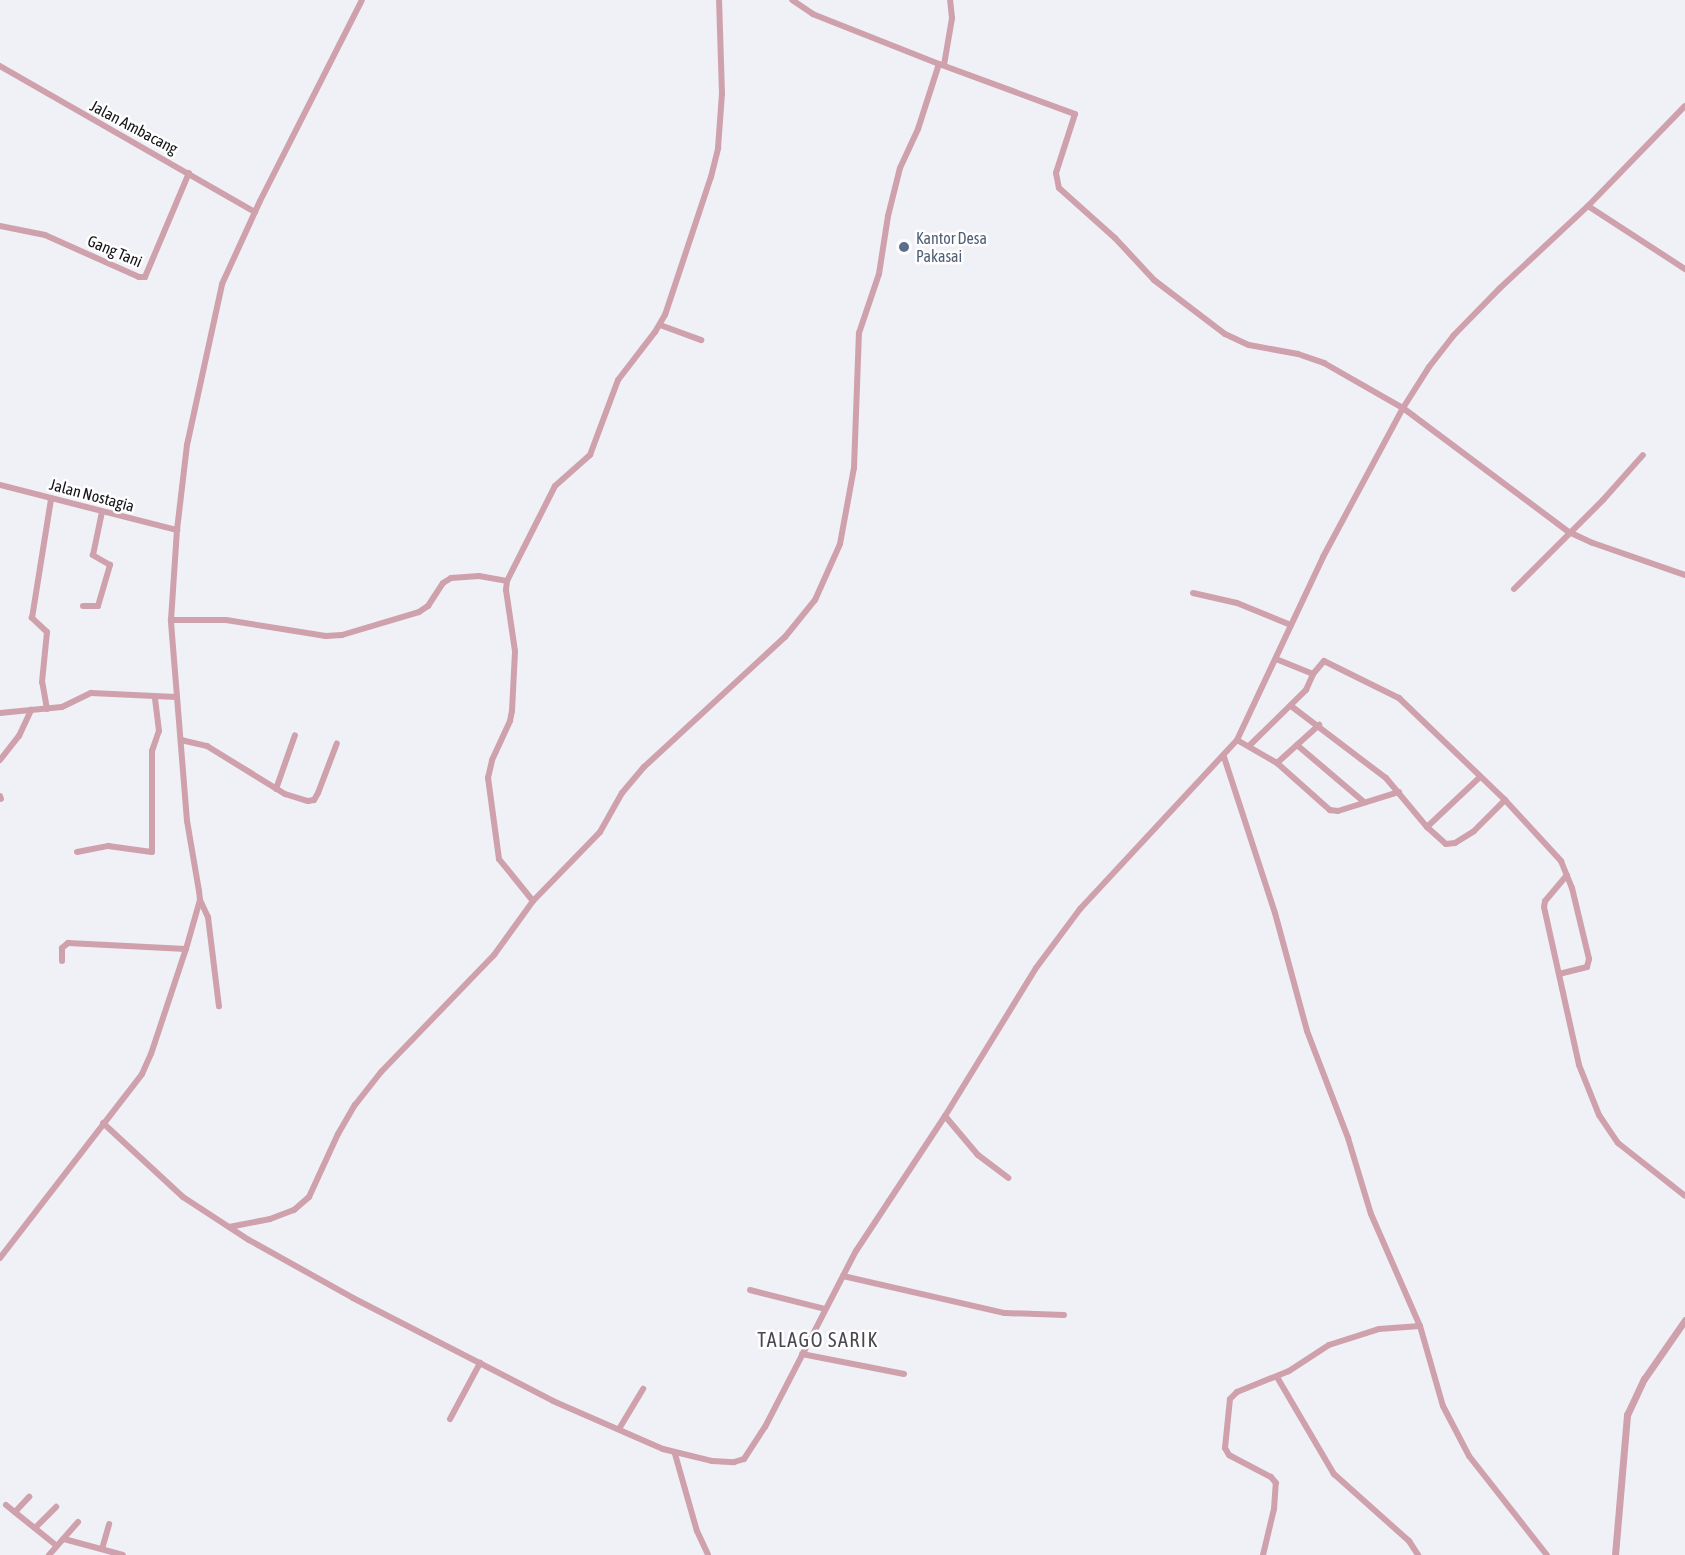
<!DOCTYPE html>
<html>
<head>
<meta charset="utf-8">
<style>
  body { margin:0 }
  #map { position:relative; width:1685px; height:1555px; overflow:hidden; background:#f0f0f7; font-family:"Asap Condensed",sans-serif }
  div>[style] { position:absolute }
  .minor>* { height:6px; margin:-3px; padding:0 3px; transform-origin:3px; border-radius:3px; background:#cfa1ac }
  .tertiary>* { height:7px; margin:-3.5px; padding:0 3.5px; transform-origin:3.5px; border-radius:3.5px; background:#cfa1ac }
  .dots>* { width:16px; height:16px; translate:-50% -50%; box-sizing:border-box; border:3px solid #fefefe; border-radius:50% }
  span { translate:-50% -50%; white-space:nowrap; text-align:center; line-height:1.15; -webkit-text-stroke:5px #fefefe; paint-order:stroke }
  .street-label { font-size:16px; color:#141416 }
  .service-label { font-size:16px; color:#4e5e75 }
  .left { translate:0 -50%; text-align:left }
  .quarter-label { font-size:20px; color:#48474d; letter-spacing:1.5px }
</style>
</head>
<body>
<div id="map">
  <div class="minor">
    <div style="left:939px;top:64px;width:145px;rotate:20.2deg"></div>
    <div style="left:1075px;top:114px;width:62px;rotate:107.9deg"></div>
    <div style="left:1056px;top:173px;width:15px;rotate:79deg"></div>
    <div style="left:1059px;top:188px;width:75px;rotate:41.8deg"></div>
    <div style="left:1115px;top:238px;width:57px;rotate:47.1deg"></div>
    <div style="left:1154px;top:280px;width:89px;rotate:37.3deg"></div>
    <div style="left:1225px;top:334px;width:26px;rotate:25deg"></div>
    <div style="left:1249px;top:345px;width:50px;rotate:10.4deg"></div>
    <div style="left:1298px;top:354px;width:28px;rotate:19deg"></div>
    <div style="left:1324px;top:363px;width:91px;rotate:29.7deg"></div>
    <div style="left:1403px;top:408px;width:207px;rotate:36.8deg"></div>
    <div style="left:1569px;top:532px;width:26px;rotate:25deg"></div>
    <div style="left:1593px;top:543px;width:97px;rotate:19.2deg"></div>
    <div style="left:944px;top:65px;width:48px;rotate:-80.3deg"></div>
    <div style="left:952px;top:18px;width:18px;rotate:-96deg"></div>
    <div style="left:0;top:66px;width:294px;rotate:29.8deg"></div>
    <div style="left:1588px;top:206px;width:116px;rotate:33deg"></div>
    <div style="left:0;top:226px;width:46px;rotate:11.3deg"></div>
    <div style="left:45px;top:235px;width:103px;rotate:24.1deg"></div>
    <div style="left:139px;top:277px;width:6px"></div>
    <div style="left:145px;top:277px;width:113px;rotate:-67.1deg"></div>
    <div style="left:660px;top:325px;width:44px;rotate:20.1deg"></div>
    <div style="left:0;top:485px;width:183px;rotate:14.3deg"></div>
    <div style="left:1514px;top:589px;width:126px;rotate:-45deg"></div>
    <div style="left:1603px;top:500px;width:60px;rotate:-48.4deg"></div>
    <div style="left:1193px;top:593px;width:45px;rotate:12.8deg"></div>
    <div style="left:1237px;top:603px;width:58px;rotate:22.2deg"></div>
    <div style="left:83px;top:606px;width:15px"></div>
    <div style="left:98px;top:606px;width:43px;rotate:-73.7deg"></div>
    <div style="left:110px;top:565px;width:20px;rotate:-150deg"></div>
    <div style="left:93px;top:555px;width:44px;rotate:-78.2deg"></div>
    <div style="left:171px;top:620px;width:55px"></div>
    <div style="left:226px;top:620px;width:101px;rotate:9.1deg"></div>
    <div style="left:326px;top:636px;width:16px;rotate:-4deg"></div>
    <div style="left:342px;top:635px;width:80px;rotate:-16.6deg"></div>
    <div style="left:419px;top:612px;width:11px;rotate:-34deg"></div>
    <div style="left:428px;top:606px;width:27px;rotate:-57deg"></div>
    <div style="left:443px;top:583px;width:9px;rotate:-32deg"></div>
    <div style="left:451px;top:578px;width:28px;rotate:-4deg"></div>
    <div style="left:479px;top:576px;width:28px;rotate:10deg"></div>
    <div style="left:1276px;top:659px;width:40px;rotate:22deg"></div>
    <div style="left:1291px;top:706px;width:119px;rotate:37.2deg"></div>
    <div style="left:1386px;top:778px;width:64px;rotate:50.1deg"></div>
    <div style="left:1427px;top:827px;width:25px;rotate:42deg"></div>
    <div style="left:1446px;top:844px;width:9px;rotate:-6deg"></div>
    <div style="left:1455px;top:843px;width:22px;rotate:-32deg"></div>
    <div style="left:1474px;top:831px;width:44px;rotate:-45deg"></div>
    <div style="left:47px;top:709px;width:27px;rotate:-100deg"></div>
    <div style="left:42px;top:682px;width:50px;rotate:-84.3deg"></div>
    <div style="left:47px;top:632px;width:21px;rotate:-137deg"></div>
    <div style="left:32px;top:618px;width:121px;rotate:-80.9deg"></div>
    <div style="left:0;top:713px;width:62px;rotate:-5.5deg"></div>
    <div style="left:62px;top:707px;width:32px;rotate:-26deg"></div>
    <div style="left:91px;top:693px;width:85px;rotate:2.7deg"></div>
    <div style="left:181px;top:740px;width:27px;rotate:13deg"></div>
    <div style="left:207px;top:746px;width:92px;rotate:31.6deg"></div>
    <div style="left:285px;top:794px;width:24px;rotate:17deg"></div>
    <div style="left:308px;top:801px;width:6px;rotate:-9deg"></div>
    <div style="left:314px;top:800px;width:8px;rotate:-60deg"></div>
    <div style="left:318px;top:793px;width:53px;rotate:-69.2deg"></div>
    <div style="left:1237px;top:740px;width:46px;rotate:29.9deg"></div>
    <div style="left:1277px;top:763px;width:71px;rotate:41.6deg"></div>
    <div style="left:1330px;top:810px;width:8px;rotate:7deg"></div>
    <div style="left:1338px;top:811px;width:64px;rotate:-17.3deg"></div>
    <div style="left:1297px;top:745px;width:88px;rotate:40.4deg"></div>
    <div style="left:1249px;top:746px;width:80px;rotate:-44.5deg"></div>
    <div style="left:1306px;top:690px;width:17px;rotate:-66deg"></div>
    <div style="left:1313px;top:674px;width:17px;rotate:-50deg"></div>
    <div style="left:1324px;top:661px;width:84px;rotate:26.3deg"></div>
    <div style="left:1399px;top:698px;width:147px;rotate:43.9deg"></div>
    <div style="left:1505px;top:800px;width:83px;rotate:47.4deg"></div>
    <div style="left:1561px;top:861px;width:29px;rotate:68deg"></div>
    <div style="left:1572px;top:888px;width:73px;rotate:76.5deg"></div>
    <div style="left:1589px;top:959px;width:8px;rotate:104deg"></div>
    <div style="left:1587px;top:967px;width:29px;rotate:166deg"></div>
    <div style="left:1224px;top:757px;width:164px;rotate:71.9deg"></div>
    <div style="left:1275px;top:913px;width:122px;rotate:74.8deg"></div>
    <div style="left:1307px;top:1031px;width:115px;rotate:69deg"></div>
    <div style="left:1348px;top:1138px;width:79px;rotate:73.2deg"></div>
    <div style="left:1371px;top:1214px;width:122px;rotate:66.4deg"></div>
    <div style="left:1420px;top:1326px;width:83px;rotate:74deg"></div>
    <div style="left:1443px;top:1406px;width:56px;rotate:62.5deg"></div>
    <div style="left:1469px;top:1456px;width:126px;rotate:51.8deg"></div>
    <div style="left:0;top:760px;width:31px;rotate:-52deg"></div>
    <div style="left:19px;top:736px;width:29px;rotate:-65deg"></div>
    <div style="left:1277px;top:763px;width:57px;rotate:-42.1deg"></div>
    <div style="left:276px;top:789px;width:57px;rotate:-70.6deg"></div>
    <div style="left:0;top:796px;width:3px;rotate:72deg"></div>
    <div style="left:1427px;top:827px;width:73px;rotate:-43.3deg"></div>
    <div style="left:77px;top:852px;width:32px;rotate:-11deg"></div>
    <div style="left:108px;top:846px;width:44px;rotate:7.8deg"></div>
    <div style="left:152px;top:852px;width:101px;rotate:-90deg"></div>
    <div style="left:152px;top:751px;width:21px;rotate:-71deg"></div>
    <div style="left:159px;top:731px;width:35px;rotate:-97deg"></div>
    <div style="left:1567px;top:875px;width:34px;rotate:130deg"></div>
    <div style="left:1545px;top:901px;width:6px;rotate:99deg"></div>
    <div style="left:1544px;top:907px;width:162px;rotate:77.5deg"></div>
    <div style="left:1579px;top:1065px;width:54px;rotate:68.2deg"></div>
    <div style="left:1599px;top:1115px;width:34px;rotate:56deg"></div>
    <div style="left:1618px;top:1143px;width:85px;rotate:38.3deg"></div>
    <div style="left:200px;top:900px;width:19px;rotate:65deg"></div>
    <div style="left:208px;top:917px;width:90px;rotate:83deg"></div>
    <div style="left:533px;top:901px;width:54px;rotate:-129deg"></div>
    <div style="left:499px;top:859px;width:82px;rotate:-97.7deg"></div>
    <div style="left:488px;top:778px;width:18px;rotate:-77deg"></div>
    <div style="left:492px;top:760px;width:43px;rotate:-65.2deg"></div>
    <div style="left:510px;top:721px;width:10px;rotate:-79deg"></div>
    <div style="left:512px;top:711px;width:60px;rotate:-87.1deg"></div>
    <div style="left:515px;top:651px;width:62px;rotate:-98.4deg"></div>
    <div style="left:506px;top:590px;width:9px;rotate:-84deg"></div>
    <div style="left:507px;top:581px;width:106px;rotate:-63.2deg"></div>
    <div style="left:555px;top:486px;width:47px;rotate:-41.5deg"></div>
    <div style="left:590px;top:455px;width:80px;rotate:-69.5deg"></div>
    <div style="left:618px;top:380px;width:61px;rotate:-52.4deg"></div>
    <div style="left:655px;top:332px;width:20px;rotate:-60deg"></div>
    <div style="left:665px;top:315px;width:145px;rotate:-71.6deg"></div>
    <div style="left:711px;top:177px;width:30px;rotate:-76deg"></div>
    <div style="left:718px;top:148px;width:54px;rotate:-85.8deg"></div>
    <div style="left:722px;top:94px;width:94px;rotate:-91.8deg"></div>
    <div style="left:62px;top:961px;width:13px;rotate:-90deg"></div>
    <div style="left:62px;top:948px;width:8px;rotate:-40deg"></div>
    <div style="left:68px;top:943px;width:118px;rotate:2.9deg"></div>
    <div style="left:945px;top:1116px;width:51px;rotate:49.8deg"></div>
    <div style="left:978px;top:1155px;width:38px;rotate:37deg"></div>
    <div style="left:103px;top:1123px;width:109px;rotate:42.8deg"></div>
    <div style="left:183px;top:1197px;width:79px;rotate:33.1deg"></div>
    <div style="left:249px;top:1240px;width:119px;rotate:29.1deg"></div>
    <div style="left:353px;top:1298px;width:225px;rotate:27.2deg"></div>
    <div style="left:553px;top:1401px;width:120px;rotate:23.6deg"></div>
    <div style="left:663px;top:1449px;width:50px;rotate:13.8deg"></div>
    <div style="left:712px;top:1461px;width:22px;rotate:3deg"></div>
    <div style="left:734px;top:1462px;width:10px;rotate:-17deg"></div>
    <div style="left:744px;top:1459px;width:38px;rotate:-57deg"></div>
    <div style="left:765px;top:1427px;width:198px;rotate:-62.7deg"></div>
    <div style="left:856px;top:1251px;width:162px;rotate:-56.6deg"></div>
    <div style="left:945px;top:1116px;width:174px;rotate:-58.4deg"></div>
    <div style="left:1036px;top:968px;width:74px;rotate:-53.3deg"></div>
    <div style="left:1080px;top:909px;width:231px;rotate:-47.1deg"></div>
    <div style="left:1237px;top:740px;width:202px;rotate:-64.8deg"></div>
    <div style="left:1323px;top:557px;width:169px;rotate:-61.8deg"></div>
    <div style="left:1403px;top:408px;width:49px;rotate:-57.6deg"></div>
    <div style="left:1429px;top:367px;width:39px;rotate:-52deg"></div>
    <div style="left:1453px;top:336px;width:67px;rotate:-45.6deg"></div>
    <div style="left:1500px;top:288px;width:120px;rotate:-43deg"></div>
    <div style="left:1588px;top:206px;width:139px;rotate:-45.9deg"></div>
    <div style="left:229px;top:1227px;width:42px;rotate:-11deg"></div>
    <div style="left:270px;top:1219px;width:26px;rotate:-21deg"></div>
    <div style="left:294px;top:1210px;width:20px;rotate:-41deg"></div>
    <div style="left:309px;top:1197px;width:69px;rotate:-65.3deg"></div>
    <div style="left:338px;top:1134px;width:34px;rotate:-60deg"></div>
    <div style="left:355px;top:1105px;width:42px;rotate:-51.8deg"></div>
    <div style="left:381px;top:1072px;width:163px;rotate:-46deg"></div>
    <div style="left:494px;top:955px;width:67px;rotate:-54.2deg"></div>
    <div style="left:533px;top:901px;width:96px;rotate:-45.8deg"></div>
    <div style="left:600px;top:832px;width:45px;rotate:-60.6deg"></div>
    <div style="left:622px;top:793px;width:34px;rotate:-50deg"></div>
    <div style="left:644px;top:767px;width:192px;rotate:-42.7deg"></div>
    <div style="left:785px;top:637px;width:48px;rotate:-51deg"></div>
    <div style="left:815px;top:600px;width:61px;rotate:-65.9deg"></div>
    <div style="left:840px;top:544px;width:77px;rotate:-79.6deg"></div>
    <div style="left:854px;top:468px;width:135px;rotate:-87.9deg"></div>
    <div style="left:859px;top:333px;width:62px;rotate:-71.3deg"></div>
    <div style="left:879px;top:274px;width:59px;rotate:-81.2deg"></div>
    <div style="left:888px;top:216px;width:49px;rotate:-76deg"></div>
    <div style="left:900px;top:168px;width:43px;rotate:-65.2deg"></div>
    <div style="left:918px;top:129px;width:68px;rotate:-72.1deg"></div>
    <div style="left:939px;top:64px;width:136px;rotate:-158.4deg"></div>
    <div style="left:813px;top:14px;width:25px;rotate:-146deg"></div>
    <div style="left:0;top:1258px;width:232px;rotate:-52.3deg"></div>
    <div style="left:142px;top:1074px;width:22px;rotate:-66deg"></div>
    <div style="left:151px;top:1054px;width:111px;rotate:-71.6deg"></div>
    <div style="left:186px;top:949px;width:51px;rotate:-74.1deg"></div>
    <div style="left:200px;top:900px;width:9px;rotate:-96deg"></div>
    <div style="left:199px;top:891px;width:71px;rotate:-99.7deg"></div>
    <div style="left:187px;top:821px;width:202px;rotate:-94.6deg"></div>
    <div style="left:171px;top:620px;width:90px;rotate:-86.2deg"></div>
    <div style="left:177px;top:530px;width:86px;rotate:-83.3deg"></div>
    <div style="left:187px;top:445px;width:165px;rotate:-77.7deg"></div>
    <div style="left:222px;top:284px;width:91px;rotate:-65.4deg"></div>
    <div style="left:260px;top:201px;width:225px;rotate:-63.1deg"></div>
    <div style="left:843px;top:1276px;width:166px;rotate:12.9deg"></div>
    <div style="left:1005px;top:1313px;width:59px;rotate:1.9deg"></div>
    <div style="left:750px;top:1290px;width:77px;rotate:14.2deg"></div>
    <div style="left:802px;top:1354px;width:104px;rotate:11.1deg"></div>
    <div style="left:1277px;top:1377px;width:113px;rotate:59.6deg"></div>
    <div style="left:1334px;top:1474px;width:101px;rotate:41.8deg"></div>
    <div style="left:1409px;top:1541px;width:17px;rotate:57deg"></div>
    <div style="left:450px;top:1419px;width:64px;rotate:-61.8deg"></div>
    <div style="left:619px;top:1429px;width:47px;rotate:-59deg"></div>
    <div style="left:675px;top:1454px;width:80px;rotate:74.1deg"></div>
    <div style="left:697px;top:1531px;width:26px;rotate:65deg"></div>
    <div style="left:6px;top:1505px;width:65px;rotate:38.8deg"></div>
    <div style="left:15px;top:1512px;width:21px;rotate:-47deg"></div>
    <div style="left:35px;top:1528px;width:30px;rotate:-45deg"></div>
    <div style="left:64px;top:1539px;width:61px;rotate:15.2deg"></div>
    <div style="left:102px;top:1549px;width:26px;rotate:-74deg"></div>
    <div style="left:49px;top:1555px;width:44px;rotate:-48.7deg"></div>
    <div style="left:1263px;top:1555px;width:47px;rotate:-76.6deg"></div>
    <div style="left:1274px;top:1509px;width:26px;rotate:-86deg"></div>
    <div style="left:1276px;top:1483px;width:8px;rotate:-130deg"></div>
    <div style="left:1271px;top:1477px;width:47px;rotate:-152.4deg"></div>
    <div style="left:1229px;top:1455px;width:8px;rotate:-120deg"></div>
    <div style="left:1225px;top:1448px;width:49px;rotate:-84.2deg"></div>
    <div style="left:1230px;top:1399px;width:10px;rotate:-45deg"></div>
    <div style="left:1237px;top:1392px;width:56px;rotate:-22deg"></div>
    <div style="left:1289px;top:1371px;width:48px;rotate:-33deg"></div>
    <div style="left:1329px;top:1345px;width:52px;rotate:-17.7deg"></div>
    <div style="left:1379px;top:1329px;width:41px;rotate:-4.2deg"></div>
  </div>
  <div class="tertiary">
    <div style="left:1615px;top:1555px;width:141px;rotate:-85.1deg"></div>
    <div style="left:1627px;top:1415px;width:40px;rotate:-65deg"></div>
    <div style="left:1644px;top:1379px;width:72px;rotate:-55.2deg"></div>
  </div>
  <div class="dots">
    <div style="left:904px;top:247px;background:#5c6f8a"></div>
  </div>
  <div class="street-label">
    <span style="left:134px;top:127px;rotate:28deg">Jalan Ambacang</span>
    <span style="left:115px;top:251px;rotate:23deg">Gang Tani</span>
    <span style="left:92px;top:495px;rotate:15deg">Jalan Nostagia</span>
  </div>
  <div class="service-label">
    <span class="left" style="left:916px;top:247px">Kantor Desa<br>Pakasai</span>
  </div>
  <div class="quarter-label">
    <span style="left:818px;top:1339px">TALAGO SARIK</span>
  </div>
</div>
</body>
</html>
